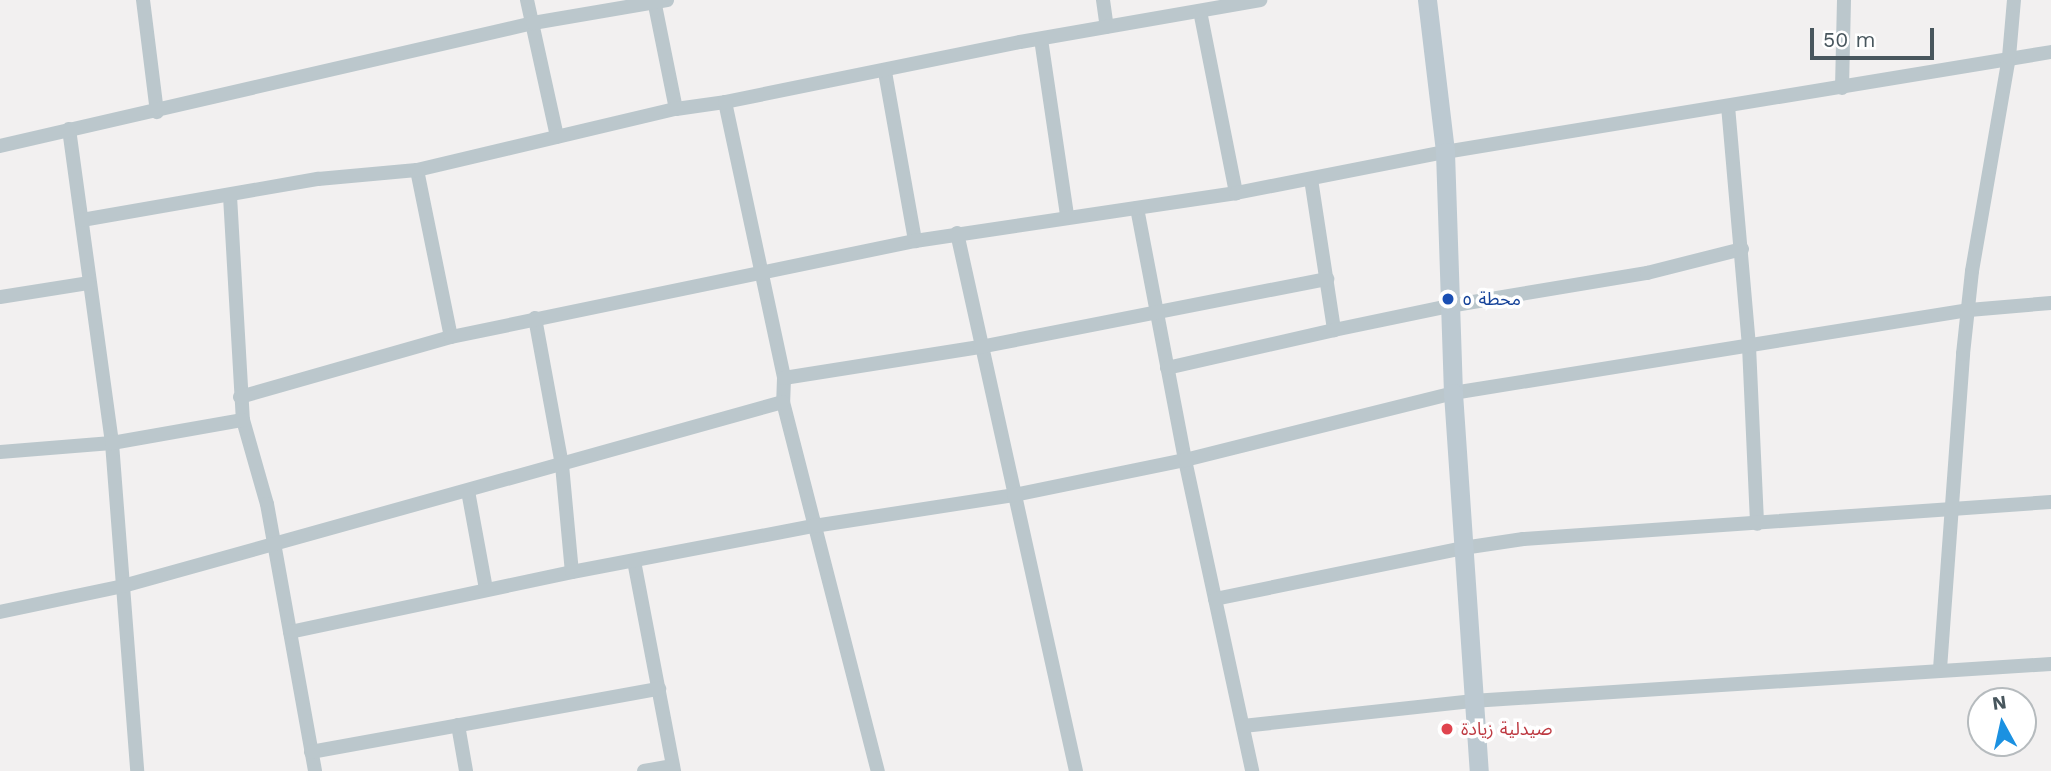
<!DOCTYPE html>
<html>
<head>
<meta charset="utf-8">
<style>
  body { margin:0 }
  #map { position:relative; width:2051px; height:771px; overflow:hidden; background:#f2f0f0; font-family:"Work Sans","Noto Sans Arabic",sans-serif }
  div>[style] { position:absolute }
  .street>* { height:14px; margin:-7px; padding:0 7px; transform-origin:7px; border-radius:7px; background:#bbc7cc }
  .secondary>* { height:19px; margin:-9.5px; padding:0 9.5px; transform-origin:9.5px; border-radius:9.5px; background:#bcc9d1 }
  .dots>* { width:19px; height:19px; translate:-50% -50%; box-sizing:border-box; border:4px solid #fff; border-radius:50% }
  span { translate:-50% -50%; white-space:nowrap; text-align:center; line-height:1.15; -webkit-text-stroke:7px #fff; paint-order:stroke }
  .transit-label { font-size:18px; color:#164399 }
  .left { translate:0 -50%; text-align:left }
  .health-label { font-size:18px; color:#be3a42 }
  .north { position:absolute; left:1967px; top:687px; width:70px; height:70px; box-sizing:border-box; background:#fff; border:2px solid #b6bbbe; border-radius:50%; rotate:352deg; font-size:19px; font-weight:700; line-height:28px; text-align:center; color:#48565d }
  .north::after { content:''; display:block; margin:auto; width:24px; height:32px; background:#1b91e1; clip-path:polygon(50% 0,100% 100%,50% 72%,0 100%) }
  .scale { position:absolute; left:1810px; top:28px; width:124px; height:32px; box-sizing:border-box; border:4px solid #48565d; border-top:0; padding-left:9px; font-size:21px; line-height:24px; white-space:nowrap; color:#48565d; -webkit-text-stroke:5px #fff; paint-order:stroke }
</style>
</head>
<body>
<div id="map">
  <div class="street">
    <div style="left:143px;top:0;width:113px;rotate:82.9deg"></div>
    <div style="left:527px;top:0;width:140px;rotate:77.6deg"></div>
    <div style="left:654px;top:0;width:111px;rotate:78.6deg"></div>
    <div style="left:1103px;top:0;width:27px;rotate:82deg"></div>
    <div style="left:1200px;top:11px;width:186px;rotate:78.8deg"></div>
    <div style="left:1041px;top:39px;width:179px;rotate:81.6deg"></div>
    <div style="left:885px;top:72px;width:172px;rotate:79.9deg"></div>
    <div style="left:1842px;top:88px;width:88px;rotate:-88.7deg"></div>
    <div style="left:725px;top:102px;width:282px;rotate:77.9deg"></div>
    <div style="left:784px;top:378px;width:24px;rotate:92deg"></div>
    <div style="left:783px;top:402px;width:381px;rotate:75.6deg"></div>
    <div style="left:1728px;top:106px;width:241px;rotate:85deg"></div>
    <div style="left:1749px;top:346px;width:178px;rotate:87.4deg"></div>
    <div style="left:69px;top:129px;width:317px;rotate:82.2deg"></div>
    <div style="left:112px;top:443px;width:329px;rotate:85.6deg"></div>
    <div style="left:0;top:146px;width:547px;rotate:-12.99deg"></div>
    <div style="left:533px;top:23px;width:136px;rotate:-9.7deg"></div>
    <div style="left:417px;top:170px;width:170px;rotate:78.5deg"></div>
    <div style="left:1311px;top:179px;width:153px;rotate:81.3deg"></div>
    <div style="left:230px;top:196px;width:224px;rotate:86.7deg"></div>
    <div style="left:243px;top:420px;width:87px;rotate:74.1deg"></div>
    <div style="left:267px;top:504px;width:271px;rotate:79.8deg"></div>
    <div style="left:1137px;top:208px;width:257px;rotate:79.2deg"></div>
    <div style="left:1185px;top:460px;width:318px;rotate:77.8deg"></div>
    <div style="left:82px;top:220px;width:240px;rotate:-9.9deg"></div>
    <div style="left:318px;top:179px;width:99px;rotate:-5.2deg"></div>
    <div style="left:417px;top:170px;width:266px;rotate:-13.3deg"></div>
    <div style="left:676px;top:109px;width:49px;rotate:-8.1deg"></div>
    <div style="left:725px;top:102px;width:301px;rotate:-11.5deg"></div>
    <div style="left:1020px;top:42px;width:244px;rotate:-9.9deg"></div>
    <div style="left:957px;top:233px;width:551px;rotate:77.53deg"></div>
    <div style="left:0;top:297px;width:89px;rotate:-9deg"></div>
    <div style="left:535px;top:318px;width:149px;rotate:79.6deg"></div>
    <div style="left:562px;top:465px;width:107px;rotate:84.7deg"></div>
    <div style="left:1167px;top:368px;width:171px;rotate:-12.8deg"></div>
    <div style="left:1334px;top:330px;width:117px;rotate:-11.8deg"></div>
    <div style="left:1449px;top:306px;width:201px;rotate:-9.5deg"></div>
    <div style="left:1647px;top:273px;width:98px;rotate:-14.2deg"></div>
    <div style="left:784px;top:378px;width:198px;rotate:-9deg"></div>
    <div style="left:980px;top:347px;width:354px;rotate:-11.1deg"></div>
    <div style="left:240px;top:397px;width:219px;rotate:-15.9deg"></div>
    <div style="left:451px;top:337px;width:474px;rotate:-11.7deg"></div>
    <div style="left:915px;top:241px;width:325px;rotate:-8.5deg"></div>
    <div style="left:1236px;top:193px;width:213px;rotate:-11.1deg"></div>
    <div style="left:1445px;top:152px;width:614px;rotate:-9.37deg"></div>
    <div style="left:0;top:452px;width:112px;rotate:-4.6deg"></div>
    <div style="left:112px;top:443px;width:133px;rotate:-10deg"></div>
    <div style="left:468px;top:491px;width:100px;rotate:79.6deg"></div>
    <div style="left:634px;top:561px;width:214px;rotate:79.2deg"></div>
    <div style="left:1215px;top:599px;width:253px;rotate:-11.6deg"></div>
    <div style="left:1463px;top:548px;width:61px;rotate:-8.5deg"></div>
    <div style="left:1523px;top:539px;width:529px;rotate:-4.01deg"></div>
    <div style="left:0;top:612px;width:126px;rotate:-11.9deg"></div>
    <div style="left:123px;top:586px;width:685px;rotate:-15.58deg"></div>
    <div style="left:290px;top:632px;width:288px;rotate:-12deg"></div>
    <div style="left:572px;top:572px;width:246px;rotate:-10.8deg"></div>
    <div style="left:814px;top:526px;width:202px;rotate:-8.8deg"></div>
    <div style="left:1014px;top:495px;width:175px;rotate:-11.6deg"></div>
    <div style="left:1185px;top:460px;width:276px;rotate:-14deg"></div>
    <div style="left:1453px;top:393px;width:523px;rotate:-9.14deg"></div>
    <div style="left:1969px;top:310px;width:82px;rotate:-4.9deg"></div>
    <div style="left:1940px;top:669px;width:316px;rotate:-85.8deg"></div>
    <div style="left:1963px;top:354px;width:83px;rotate:-83.8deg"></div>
    <div style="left:1972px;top:271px;width:217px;rotate:-80.2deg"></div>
    <div style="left:2009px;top:57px;width:57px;rotate:-85deg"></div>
    <div style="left:458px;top:725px;width:47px;rotate:80.1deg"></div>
    <div style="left:1243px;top:726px;width:230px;rotate:-6.2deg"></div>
    <div style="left:1472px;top:701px;width:580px;rotate:-3.66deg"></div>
    <div style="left:311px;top:752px;width:354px;rotate:-10.3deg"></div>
    <div style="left:644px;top:771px;width:29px;rotate:-10deg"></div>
  </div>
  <div class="secondary">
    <div style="left:1427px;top:0;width:153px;rotate:83.2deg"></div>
    <div style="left:1445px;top:152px;width:241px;rotate:88.1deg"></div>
    <div style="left:1453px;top:393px;width:379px;rotate:86.1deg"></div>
  </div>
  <div class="dots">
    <div style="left:1448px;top:299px;background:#1a4fb4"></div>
    <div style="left:1447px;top:729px;background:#e0444e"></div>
  </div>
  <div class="transit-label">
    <span class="left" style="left:1462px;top:299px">محطة ٥</span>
  </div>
  <div class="health-label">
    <span class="left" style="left:1461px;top:729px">صيدلية زيادة</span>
  </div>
  <div class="north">N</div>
  <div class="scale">50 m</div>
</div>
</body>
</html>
